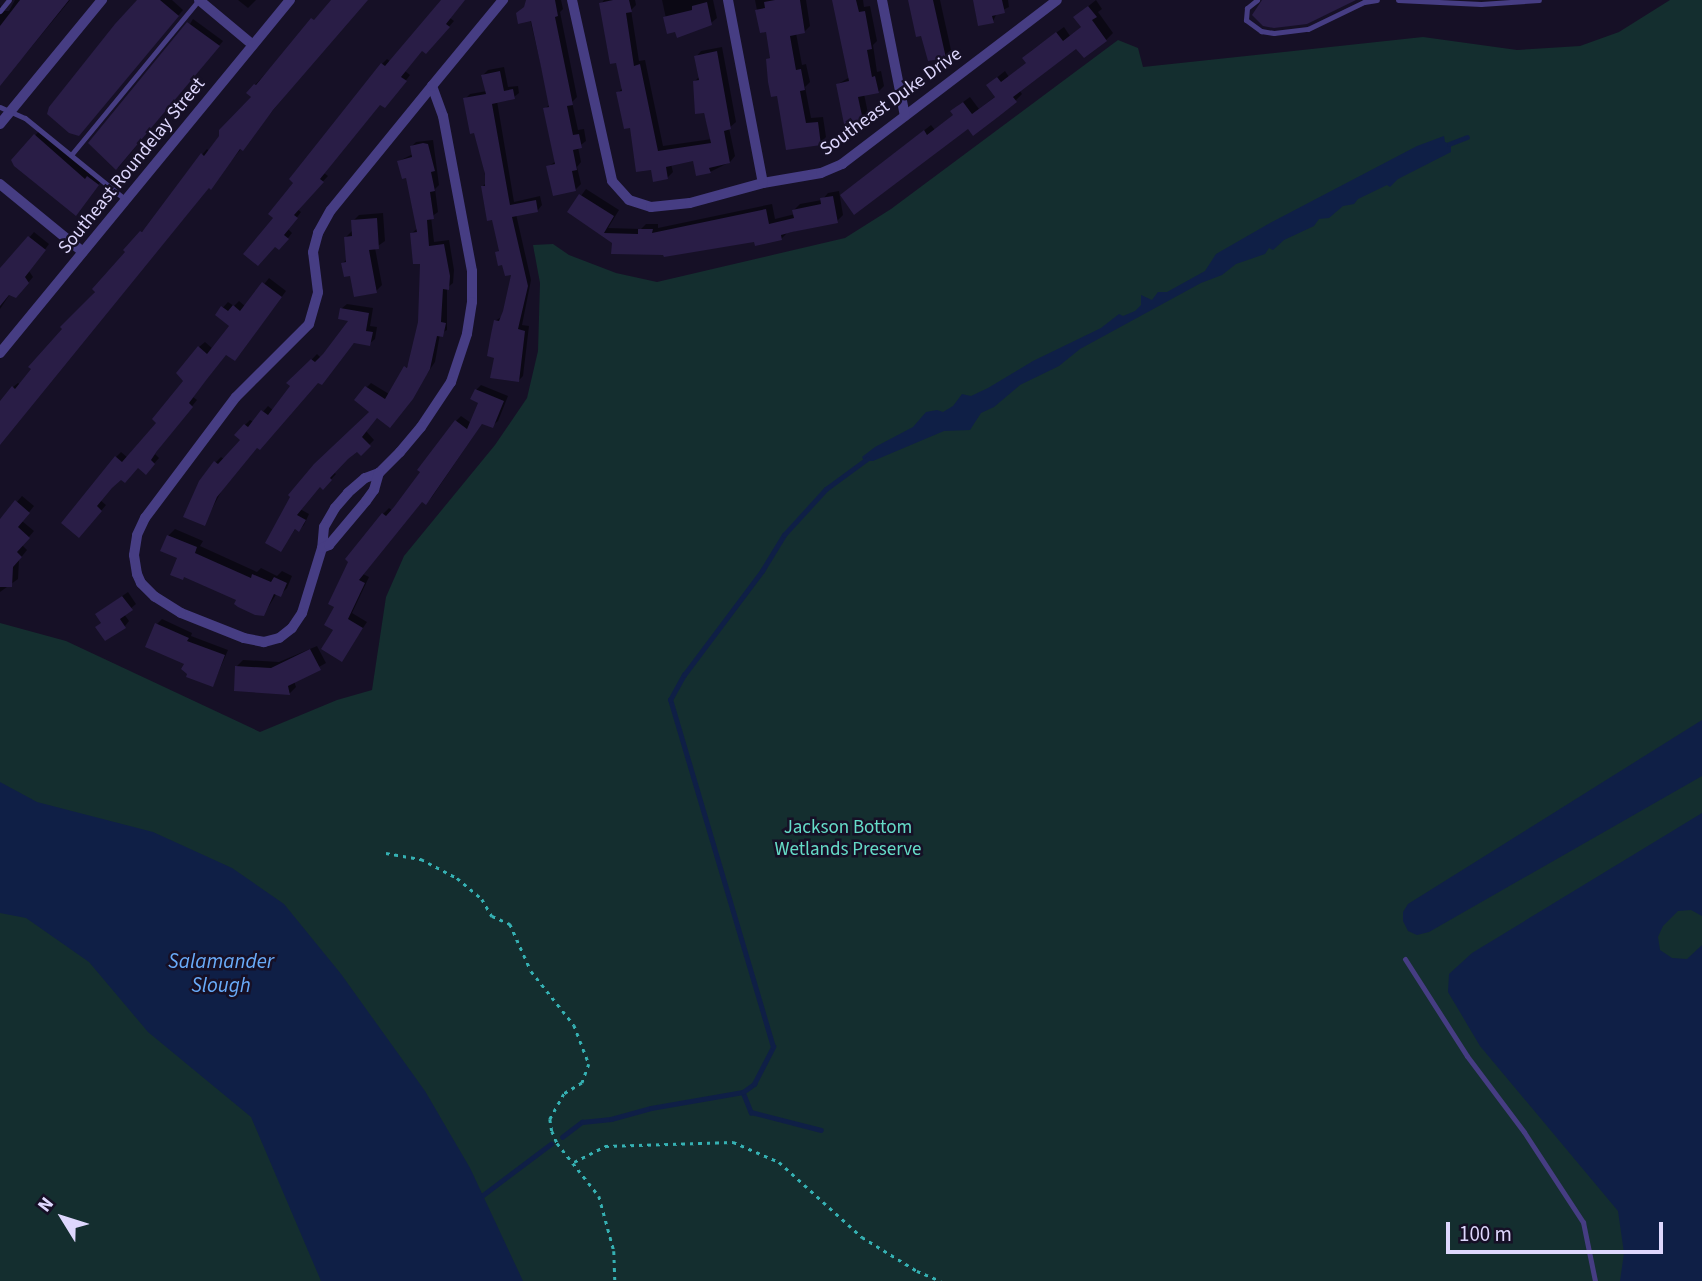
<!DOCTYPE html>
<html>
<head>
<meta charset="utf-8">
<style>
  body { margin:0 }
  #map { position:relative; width:1702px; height:1281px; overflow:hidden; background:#161026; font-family:"Source Sans 3",sans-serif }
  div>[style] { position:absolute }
  .green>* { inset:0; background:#142e2f }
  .water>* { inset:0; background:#0f1f46 }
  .shadow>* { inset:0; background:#0007 }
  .stream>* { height:4.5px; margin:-2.25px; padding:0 2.25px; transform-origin:2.25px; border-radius:2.25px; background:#0f1f46 }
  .building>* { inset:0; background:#291d46 }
  .path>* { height:2.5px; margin-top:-1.25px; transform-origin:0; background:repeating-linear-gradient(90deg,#35b1b3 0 3.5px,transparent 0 8.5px) }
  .lane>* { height:5px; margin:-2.5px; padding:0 2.5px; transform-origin:2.5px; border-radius:2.5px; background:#463d83 }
  .street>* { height:10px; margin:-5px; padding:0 5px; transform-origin:5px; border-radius:5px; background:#463d83 }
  span { translate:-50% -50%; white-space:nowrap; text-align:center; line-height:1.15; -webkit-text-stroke:5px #161026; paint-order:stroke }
  .street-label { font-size:19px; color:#ded7fd }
  .park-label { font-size:19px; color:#65dbc7 }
  .water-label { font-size:21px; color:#69abf9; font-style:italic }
  .north { position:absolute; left:28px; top:1183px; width:70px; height:70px; -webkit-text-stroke:5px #161026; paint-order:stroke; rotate:308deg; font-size:19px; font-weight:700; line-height:28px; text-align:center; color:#ded7fd }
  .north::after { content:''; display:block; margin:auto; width:24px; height:32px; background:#ded7fd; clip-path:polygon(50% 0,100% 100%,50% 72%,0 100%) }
  .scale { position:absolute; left:1446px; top:1222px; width:217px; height:32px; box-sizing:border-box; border:4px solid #ded7fd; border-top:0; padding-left:9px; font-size:21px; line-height:24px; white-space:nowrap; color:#ded7fd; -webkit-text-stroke:5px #161026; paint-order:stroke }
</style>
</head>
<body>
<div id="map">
  <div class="green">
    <div style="clip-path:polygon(1670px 0,1702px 0,1702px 1281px,0 1281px,0 623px,66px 641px,260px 732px,337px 700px,372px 690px,386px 597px,404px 556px,495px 445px,527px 398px,538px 351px,540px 283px,533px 245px,553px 244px,569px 255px,616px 273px,657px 282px,845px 238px,891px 209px,1118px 40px,1138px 48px,1143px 67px,1423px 37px,1517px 50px,1580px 46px,1619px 32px)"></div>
  </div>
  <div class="water">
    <div style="clip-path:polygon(1444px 136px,1445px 142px,1451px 144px,1451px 152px,1398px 179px,1390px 187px,1387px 185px,1358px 199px,1354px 204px,1343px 206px,1329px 218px,1319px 219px,1314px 226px,1284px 240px,1273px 250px,1269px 248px,1265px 254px,1236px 264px,1222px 275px,1201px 283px,1080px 349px,1059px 366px,1020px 385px,994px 407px,981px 413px,970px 430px,944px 431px,873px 461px,864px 461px,862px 457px,875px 447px,913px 427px,926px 412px,937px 410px,943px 412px,953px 406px,962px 394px,971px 396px,988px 388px,1033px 361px,1101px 328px,1119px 314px,1123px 316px,1135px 311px,1141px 305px,1141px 295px,1152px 300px,1158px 292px,1167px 292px,1205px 271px,1216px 254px,1270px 223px,1417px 146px)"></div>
    <div style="clip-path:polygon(1702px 720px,1702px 776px,1429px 932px,1417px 935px,1408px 931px,1403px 921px,1403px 912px,1408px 904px)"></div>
    <div style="clip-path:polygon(0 782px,37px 802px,153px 832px,232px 868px,284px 904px,341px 974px,425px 1091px,470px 1168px,523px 1281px,321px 1281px,251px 1117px,148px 1032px,89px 962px,26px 918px,0 913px)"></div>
    <div style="clip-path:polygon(1702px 813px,1702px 916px,1691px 910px,1678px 911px,1663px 926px,1658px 937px,1660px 950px,1672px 958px,1687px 959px,1702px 945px,1702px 1281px,1620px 1281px,1624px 1253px,1618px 1211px,1480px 1046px,1448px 992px,1449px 974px,1472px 953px)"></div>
  </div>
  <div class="shadow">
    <div style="clip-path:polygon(15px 0,70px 0,24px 56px,0 77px,0 4px,2px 11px,9px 11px)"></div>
    <div style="clip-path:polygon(138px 0,172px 0,183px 10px,84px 129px)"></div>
    <div style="clip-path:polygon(238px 0,256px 0,248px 8px)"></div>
    <div style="clip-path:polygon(333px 0,364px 0,0 441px,0 406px,13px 387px,18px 383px,21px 385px,65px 329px,62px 327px,84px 306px,141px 232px,147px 228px,188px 171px,207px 149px,209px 151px,254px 96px,255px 85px)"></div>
    <div style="clip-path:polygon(444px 0,464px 0,450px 18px,454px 21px,431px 47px,423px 49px,405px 71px,410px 75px,390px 101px,381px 103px,324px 173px,328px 176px,297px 209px,301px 212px,288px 229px,292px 233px,284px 243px,276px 217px,382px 64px,387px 59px,391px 62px)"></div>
    <div style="clip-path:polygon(528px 0,561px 0,563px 9px,560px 12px,577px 97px,572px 102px,578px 130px,584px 129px,586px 141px,578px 147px,581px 162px,577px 167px,581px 184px,575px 190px,548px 167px,556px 161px,545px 109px,550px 104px,527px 6px)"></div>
    <div style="clip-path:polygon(604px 0,635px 0,636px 5px,631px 10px,639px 61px,645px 60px,663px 146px,712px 139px,694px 82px,700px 76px,696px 57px,701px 51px,722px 47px,736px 122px,729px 128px,735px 156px,730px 162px,710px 172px,694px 159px,671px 164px,673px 172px,667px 178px,652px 167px,618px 93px,623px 87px,601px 4px)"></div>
    <div style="clip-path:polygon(662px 0,713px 0,717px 18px,711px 23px,669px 32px)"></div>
    <div style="clip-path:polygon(755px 0,806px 0,810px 26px,804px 32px,796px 33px,802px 65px,806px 64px,810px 82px,805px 87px,811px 118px,823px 117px,826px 137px,820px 143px,778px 94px,768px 59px,772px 56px,767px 30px,761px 31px)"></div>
    <div style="clip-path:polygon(833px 0,863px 0,864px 7px,870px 6px,877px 41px,873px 45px,877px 72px,881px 71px,884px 86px,878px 92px,864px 94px,869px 118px,863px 124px,838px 84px,850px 77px)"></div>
    <div style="clip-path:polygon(910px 0,940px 0,951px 50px,946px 56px)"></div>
    <div style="clip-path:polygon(975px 0,1008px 0,1009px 7px,997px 13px,993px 21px)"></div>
    <div style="clip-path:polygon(1096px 0,1102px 9px,1098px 12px,1113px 33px,1106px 40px,1085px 56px,1076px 47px,1019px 90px,1022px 94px,1015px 101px,849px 189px,931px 125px,935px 130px,954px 115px,959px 105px,970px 97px,979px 109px,996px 96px,995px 79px,1005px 71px,1009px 77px,1028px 63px,1024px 58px,1031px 51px,1064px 27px,1070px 36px,1083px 26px,1075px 17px)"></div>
    <div style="clip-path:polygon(193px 19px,223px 41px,118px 168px,107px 160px)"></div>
    <div style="clip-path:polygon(504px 67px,508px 87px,518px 86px,519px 93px,514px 97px,497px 101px,514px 202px,540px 196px,542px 205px,538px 210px,516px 214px,531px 280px,522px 325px,529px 326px,523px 376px,518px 381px,496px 356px,495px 321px,503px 316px,513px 273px,497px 253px,500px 249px,494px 218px,482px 187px,486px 183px,482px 153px,465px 99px,470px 94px,487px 91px,483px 75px,488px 70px)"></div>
    <div style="clip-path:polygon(40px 130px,91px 175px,93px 173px,102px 180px,80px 209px,14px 159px)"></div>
    <div style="clip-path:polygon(433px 140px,439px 185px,435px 189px,438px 212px,431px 217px,434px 242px,449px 240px,454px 270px,453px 283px,447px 288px,447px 330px,440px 334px,435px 362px,395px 421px,377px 416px,366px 431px,374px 440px,361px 453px,357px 450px,333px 472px,336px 474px,323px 488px,320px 485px,300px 509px,309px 514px,304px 525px,299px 530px,296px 528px,281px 550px,267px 542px,372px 411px,366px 388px,371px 383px,389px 394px,410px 362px,420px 322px,422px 262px,412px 233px,418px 228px,408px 176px,399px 161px,413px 154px,412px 146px,416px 142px)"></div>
    <div style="clip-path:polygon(586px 189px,619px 210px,608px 228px,641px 229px,646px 224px,658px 224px,658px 228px,772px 204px,775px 219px,795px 214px,794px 210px,800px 204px,822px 200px,828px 193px,839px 191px,843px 215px,837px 221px,787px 233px,781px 239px,613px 242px,569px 212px)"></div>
    <div style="clip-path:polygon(383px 213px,385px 241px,375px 248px,382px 285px,376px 291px,351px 274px,343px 263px,347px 259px,345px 238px,352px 231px,353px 221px,359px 215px)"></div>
    <div style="clip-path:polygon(34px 232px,49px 244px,29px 271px,33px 277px,21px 291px,10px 294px,0 309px,0 272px)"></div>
    <div style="clip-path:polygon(269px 278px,286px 291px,240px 354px,226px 353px,193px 397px,197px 400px,162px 443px,155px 454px,159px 458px,151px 467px,138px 466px,121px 478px,100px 500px,106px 505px,84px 531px,116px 457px,121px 452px,128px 458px,159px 422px,185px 381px,199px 347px,205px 342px,213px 349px,231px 325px,217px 314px,228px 302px,234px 306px,239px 301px,246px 307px)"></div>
    <div style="clip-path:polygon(347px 304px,373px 308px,370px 326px,377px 327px,375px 339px,369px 344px,355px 342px,258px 446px,222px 490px,205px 522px,216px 462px,221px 457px,224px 459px,242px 439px,245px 425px,250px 420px,254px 422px,268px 406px,274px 411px,293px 386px,289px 383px,317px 354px,321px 358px,351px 320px,341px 309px)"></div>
    <div style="clip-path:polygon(481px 385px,508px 396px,498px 421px,492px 426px,483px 422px,432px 497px,426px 503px,423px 500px,363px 574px,369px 577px,352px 613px,367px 622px,342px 659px,335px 630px,337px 606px,350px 561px,347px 559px,383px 514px,389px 508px,393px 511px,456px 421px,461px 416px,471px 423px,480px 402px,476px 390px)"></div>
    <div style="clip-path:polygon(22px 496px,34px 506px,22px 521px,34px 531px,22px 545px,27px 550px,19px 560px,18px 579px,0 592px,0 522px)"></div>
    <div style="clip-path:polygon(175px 529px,203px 541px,200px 546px,257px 572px,261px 568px,277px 576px,282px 571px,292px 576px,287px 588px,280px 595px,277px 593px,264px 614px,180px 557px,168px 536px)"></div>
    <div style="clip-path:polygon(128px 592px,136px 604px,124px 614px,129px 621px,125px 626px,103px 623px,102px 610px)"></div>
    <div style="clip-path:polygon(162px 619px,192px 633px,191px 636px,228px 650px,213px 685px,186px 663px,157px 624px)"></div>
    <div style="clip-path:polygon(317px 646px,326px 663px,294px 681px,296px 687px,290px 693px,235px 690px,237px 666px,243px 660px,279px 662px)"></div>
  </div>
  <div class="stream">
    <div style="left:1449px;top:144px;width:19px;rotate:-21deg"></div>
    <div style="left:743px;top:1092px;width:22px;rotate:68deg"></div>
    <div style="left:751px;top:1112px;width:72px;rotate:14.4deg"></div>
    <div style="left:562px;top:1137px;width:25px;rotate:-37deg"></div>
    <div style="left:582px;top:1122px;width:29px;rotate:-6deg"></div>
    <div style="left:611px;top:1119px;width:41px;rotate:-15.4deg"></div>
    <div style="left:651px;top:1108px;width:93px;rotate:-9.9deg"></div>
    <div style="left:743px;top:1092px;width:14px;rotate:-36deg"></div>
    <div style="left:754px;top:1084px;width:42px;rotate:-62.8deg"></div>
    <div style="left:773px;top:1047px;width:362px;rotate:-106.5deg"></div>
    <div style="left:670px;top:700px;width:29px;rotate:-61deg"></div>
    <div style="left:684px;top:675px;width:130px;rotate:-53.1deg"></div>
    <div style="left:762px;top:571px;width:42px;rotate:-58.6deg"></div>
    <div style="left:784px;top:535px;width:62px;rotate:-47.6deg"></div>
    <div style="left:826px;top:489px;width:51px;rotate:-36.2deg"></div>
    <div style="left:483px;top:1195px;width:85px;rotate:-36.9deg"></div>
  </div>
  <div class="building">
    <div style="clip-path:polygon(20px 0,69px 0,0 86px,0 26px)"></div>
    <div style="clip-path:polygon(137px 0,160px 0,179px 16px,79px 136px,69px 133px,47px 114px,49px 107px,115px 24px)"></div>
    <div style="clip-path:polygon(331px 0,368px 0,273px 110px,243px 151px,240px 149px,211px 190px,209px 188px,191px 210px,0 445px,0 401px,12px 386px,15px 389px,31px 369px,28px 367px,62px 329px,60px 327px,95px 292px,92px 289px,125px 252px,123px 250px,140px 231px,142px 232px,201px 153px,204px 156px,219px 136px,219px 130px,251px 97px,246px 93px,254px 84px,256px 85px,311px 18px,314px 20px)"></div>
    <div style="clip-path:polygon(441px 0,465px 0,446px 24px,450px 27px,426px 54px,422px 51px,401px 77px,407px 81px,385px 108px,380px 105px,320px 179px,324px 182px,294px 215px,298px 218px,284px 235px,289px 239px,279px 250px,275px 247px,258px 266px,243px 254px,273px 218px,268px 214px,293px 183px,289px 179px,381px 63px,385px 66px)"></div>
    <div style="clip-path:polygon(526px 0,555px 0,558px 16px,555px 17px,573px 105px,567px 106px,573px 135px,579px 134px,582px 148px,573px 150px,577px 170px,572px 171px,576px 191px,553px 196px,546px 166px,555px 164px,543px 108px,549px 107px,541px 67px,531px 21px,518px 24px,516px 13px,524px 7px)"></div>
    <div style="clip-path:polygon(613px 0,629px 0,632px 12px,626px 13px,634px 66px,640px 64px,658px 151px,711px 143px,704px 113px,695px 114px,693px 81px,699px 80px,694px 56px,717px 51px,731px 129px,724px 131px,730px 163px,709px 168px,711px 173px,696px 176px,693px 161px,666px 167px,668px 179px,653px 182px,651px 170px,636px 172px,630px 128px,624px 129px,616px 92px,622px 91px,616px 63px,610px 64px,599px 3px)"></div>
    <div style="clip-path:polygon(775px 0,800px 0,805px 33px,790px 36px,796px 70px,801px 69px,805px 90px,800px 91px,806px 123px,818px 122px,821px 145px,786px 150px,777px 96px,771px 97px,768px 82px,766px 59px,770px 58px,766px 32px,760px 33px,755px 10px,765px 8px,764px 2px)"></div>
    <div style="clip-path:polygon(832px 0,856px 0,859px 12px,865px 11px,872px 49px,867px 50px,872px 77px,875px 76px,879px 93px,858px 97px,864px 125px,845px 129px,836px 84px,849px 81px)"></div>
    <div style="clip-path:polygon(908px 0,933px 0,946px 58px,928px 61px,921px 36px,916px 37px)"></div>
    <div style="clip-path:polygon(973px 0,1002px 0,1005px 13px,992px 16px,994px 23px,978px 26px)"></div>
    <div style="clip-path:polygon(1262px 0,1356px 0,1307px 24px,1274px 28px,1263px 26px,1252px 15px)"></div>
    <div style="clip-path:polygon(707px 2px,712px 25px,677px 38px,675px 32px,667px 34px,663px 17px,692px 10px,692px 6px)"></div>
    <div style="clip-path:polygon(1088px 6px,1097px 17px,1092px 20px,1107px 41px,1084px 58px,1076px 49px,1013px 97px,1017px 102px,998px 117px,973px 136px,968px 129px,854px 215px,840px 195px,924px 130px,927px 135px,953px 115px,950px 111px,963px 102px,972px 114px,995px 97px,986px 85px,997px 77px,1001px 82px,1026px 63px,1022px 58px,1056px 32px,1063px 41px,1081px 27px,1073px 17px)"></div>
    <div style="clip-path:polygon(187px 22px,220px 46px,116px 170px,88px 143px)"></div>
    <div style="clip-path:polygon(500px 71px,504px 91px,513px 89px,515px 99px,492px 104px,510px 205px,536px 200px,538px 212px,512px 217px,528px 286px,518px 329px,525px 331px,519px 382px,490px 378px,494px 358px,487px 356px,491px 334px,494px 320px,499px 321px,503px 311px,511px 275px,505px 276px,502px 265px,498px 266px,495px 252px,499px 251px,492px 220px,487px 221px,481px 186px,485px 186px,485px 174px,474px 133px,470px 134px,463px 98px,486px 94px,481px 75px)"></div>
    <div style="clip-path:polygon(34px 134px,85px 179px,87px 176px,99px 185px,76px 216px,14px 166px,11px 160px)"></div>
    <div style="clip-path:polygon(423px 143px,428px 144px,435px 171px,431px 172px,435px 191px,430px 192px,434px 219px,427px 220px,429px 246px,444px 244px,450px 276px,449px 290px,443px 289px,441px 322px,446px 323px,443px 337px,437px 336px,430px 369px,413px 399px,390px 428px,377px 418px,362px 437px,371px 446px,361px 456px,357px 452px,348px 459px,330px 478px,332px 480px,323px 490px,320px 487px,297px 515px,306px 520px,299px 532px,295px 529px,281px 552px,265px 543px,290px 497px,288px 495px,314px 464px,369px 412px,354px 400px,365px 386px,385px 399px,404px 366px,407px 368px,418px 322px,420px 264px,413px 264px,410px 233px,417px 232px,406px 178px,402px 179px,397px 161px,412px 157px,410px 146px)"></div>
    <div style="clip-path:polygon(579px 194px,614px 216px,604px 233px,638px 234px,638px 229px,653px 229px,652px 233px,766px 209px,769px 224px,794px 218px,792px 210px,821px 204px,820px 198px,833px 196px,838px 223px,792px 232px,781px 235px,782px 240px,755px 246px,754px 242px,664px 257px,663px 255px,611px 254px,612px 243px,567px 212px)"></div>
    <div style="clip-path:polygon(377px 218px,379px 249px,369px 250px,377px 293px,354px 297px,350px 276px,344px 277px,341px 263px,346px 262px,344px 237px,352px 236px,351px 220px)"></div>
    <div style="clip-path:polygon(28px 236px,46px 250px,25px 277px,29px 283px,16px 298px,9px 295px,0 306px,0 268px)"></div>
    <div style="clip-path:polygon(262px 282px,282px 297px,235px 361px,226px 355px,207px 379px,189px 403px,193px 407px,157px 451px,151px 460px,155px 464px,146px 475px,138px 468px,125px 483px,121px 480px,112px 488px,97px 506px,102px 511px,79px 538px,61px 523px,115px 456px,122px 462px,156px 423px,152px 419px,183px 381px,176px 373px,198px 346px,207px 354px,229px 326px,215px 315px,221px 306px,228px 311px,233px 305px,240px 311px)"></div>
    <div style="clip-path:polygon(340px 308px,369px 313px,366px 331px,373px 332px,370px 346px,354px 343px,322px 385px,318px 383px,260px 450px,257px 448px,217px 497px,205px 526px,183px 517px,199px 481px,214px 461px,218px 464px,240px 440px,234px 435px,244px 424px,248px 427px,261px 410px,268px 415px,290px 386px,286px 383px,311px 359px,315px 362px,323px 354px,348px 321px,338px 319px)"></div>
    <div style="clip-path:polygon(475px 389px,504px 401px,493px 428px,482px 424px,426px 505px,422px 502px,359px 580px,365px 583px,348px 619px,363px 628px,342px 662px,321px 649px,333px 630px,324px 625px,334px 607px,328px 604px,348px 562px,345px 559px,382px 513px,386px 516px,394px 507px,420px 472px,417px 470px,455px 420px,467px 429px,478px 403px,470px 399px)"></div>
    <div style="clip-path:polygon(15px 500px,30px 513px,18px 527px,30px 538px,17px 552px,22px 557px,13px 567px,12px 587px,0 587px,0 519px)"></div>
    <div style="clip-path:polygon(167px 535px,197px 547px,195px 553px,251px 578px,252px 574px,271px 582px,274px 577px,287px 583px,281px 597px,274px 594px,264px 616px,255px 615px,238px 607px,234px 604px,236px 600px,184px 577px,183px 580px,170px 575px,177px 558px,160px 551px)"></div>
    <div style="clip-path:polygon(122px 596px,133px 610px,120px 619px,126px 628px,105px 641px,95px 627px,101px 623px,95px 614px)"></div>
    <div style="clip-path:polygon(155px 623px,189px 638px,187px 641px,225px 655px,213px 687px,186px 677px,187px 674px,181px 669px,184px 664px,145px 647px)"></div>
    <div style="clip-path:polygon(310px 649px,321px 670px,288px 686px,290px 695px,234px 691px,235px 666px,271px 668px)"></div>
  </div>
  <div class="path">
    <div style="left:386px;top:853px;width:36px;rotate:10deg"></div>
    <div style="left:421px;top:859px;width:41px;rotate:27.8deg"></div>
    <div style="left:457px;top:878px;width:33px;rotate:40deg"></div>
    <div style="left:482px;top:899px;width:20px;rotate:60deg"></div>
    <div style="left:492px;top:916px;width:20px;rotate:24deg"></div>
    <div style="left:510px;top:924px;width:51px;rotate:65.9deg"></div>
    <div style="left:531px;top:971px;width:69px;rotate:51.5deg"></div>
    <div style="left:574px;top:1025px;width:42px;rotate:69deg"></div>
    <div style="left:589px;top:1064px;width:20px;rotate:110deg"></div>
    <div style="left:582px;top:1083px;width:21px;rotate:149deg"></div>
    <div style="left:564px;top:1094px;width:29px;rotate:119deg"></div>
    <div style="left:550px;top:1119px;width:12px;rotate:81deg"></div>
    <div style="left:552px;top:1131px;width:13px;rotate:67deg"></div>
    <div style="left:557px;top:1143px;width:68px;rotate:51.6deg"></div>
    <div style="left:599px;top:1196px;width:57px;rotate:74.7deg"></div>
    <div style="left:614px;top:1251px;width:30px;rotate:88deg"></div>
    <div style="left:574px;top:1162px;width:35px;rotate:-27deg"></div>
    <div style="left:605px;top:1146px;width:128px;rotate:-1.8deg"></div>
    <div style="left:733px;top:1142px;width:50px;rotate:23.5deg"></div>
    <div style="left:779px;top:1162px;width:112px;rotate:42.1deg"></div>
    <div style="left:862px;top:1237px;width:65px;rotate:31.7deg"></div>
    <div style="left:917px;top:1271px;width:26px;rotate:23deg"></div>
  </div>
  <div class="lane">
    <div style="left:1257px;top:0;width:13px;rotate:141deg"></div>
    <div style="left:1247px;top:8px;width:12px;rotate:95deg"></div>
    <div style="left:1246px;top:20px;width:19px;rotate:36deg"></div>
    <div style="left:1261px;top:31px;width:13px;rotate:9deg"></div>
    <div style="left:1274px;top:33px;width:34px;rotate:-7deg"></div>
    <div style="left:1308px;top:29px;width:62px;rotate:-25.7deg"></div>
    <div style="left:1364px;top:2px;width:13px;rotate:-9deg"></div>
    <div style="left:1398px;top:0;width:83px;rotate:2.8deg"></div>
    <div style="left:1481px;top:4px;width:58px;rotate:-3.9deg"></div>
    <div style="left:0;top:11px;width:14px;rotate:-51deg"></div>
    <div style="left:0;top:107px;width:27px;rotate:24deg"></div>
    <div style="left:25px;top:118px;width:130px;rotate:39.1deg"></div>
    <div style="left:71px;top:155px;width:200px;rotate:-50.5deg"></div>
    <div style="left:1405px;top:959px;width:115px;rotate:57.4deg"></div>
    <div style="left:1467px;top:1056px;width:95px;rotate:53.1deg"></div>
    <div style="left:1524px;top:1132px;width:108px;rotate:56.8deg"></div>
    <div style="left:1583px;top:1222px;width:60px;rotate:78.5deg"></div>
  </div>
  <div class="street">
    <div style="left:199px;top:0;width:70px;rotate:39.8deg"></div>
    <div style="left:572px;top:0;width:185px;rotate:77.5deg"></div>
    <div style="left:612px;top:181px;width:25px;rotate:48deg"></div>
    <div style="left:629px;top:200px;width:23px;rotate:18deg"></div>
    <div style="left:651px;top:207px;width:39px;rotate:-6deg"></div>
    <div style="left:690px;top:203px;width:76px;rotate:-15.3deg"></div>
    <div style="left:763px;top:183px;width:59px;rotate:-9.8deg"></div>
    <div style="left:821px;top:173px;width:23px;rotate:-23deg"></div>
    <div style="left:842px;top:164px;width:270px;rotate:-37.3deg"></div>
    <div style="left:728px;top:0;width:186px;rotate:79.2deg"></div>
    <div style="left:882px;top:0;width:118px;rotate:78.8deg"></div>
    <div style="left:432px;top:86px;width:32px;rotate:70deg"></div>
    <div style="left:443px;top:116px;width:158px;rotate:79.4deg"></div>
    <div style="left:472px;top:271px;width:31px;rotate:90deg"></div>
    <div style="left:472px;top:302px;width:32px;rotate:99deg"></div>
    <div style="left:467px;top:334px;width:51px;rotate:108.4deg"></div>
    <div style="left:451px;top:382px;width:54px;rotate:123.7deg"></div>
    <div style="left:421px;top:427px;width:33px;rotate:130deg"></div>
    <div style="left:400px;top:452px;width:30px;rotate:135deg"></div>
    <div style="left:379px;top:473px;width:15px;rotate:160deg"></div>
    <div style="left:365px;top:478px;width:23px;rotate:139deg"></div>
    <div style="left:348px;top:493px;width:20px;rotate:131deg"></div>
    <div style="left:335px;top:508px;width:22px;rotate:120deg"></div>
    <div style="left:324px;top:527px;width:21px;rotate:95deg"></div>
    <div style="left:322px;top:548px;width:68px;rotate:107.1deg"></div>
    <div style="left:302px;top:613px;width:18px;rotate:124deg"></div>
    <div style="left:292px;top:628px;width:16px;rotate:142deg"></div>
    <div style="left:279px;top:638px;width:16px;rotate:165deg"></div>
    <div style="left:264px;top:642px;width:20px;rotate:-169deg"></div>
    <div style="left:244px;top:638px;width:68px;rotate:-158.4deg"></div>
    <div style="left:181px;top:613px;width:31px;rotate:-148deg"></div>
    <div style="left:155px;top:597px;width:20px;rotate:-135deg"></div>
    <div style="left:141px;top:583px;width:10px;rotate:-114deg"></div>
    <div style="left:137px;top:574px;width:19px;rotate:-99deg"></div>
    <div style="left:134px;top:555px;width:20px;rotate:-81deg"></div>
    <div style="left:137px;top:535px;width:19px;rotate:-65deg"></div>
    <div style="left:145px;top:518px;width:151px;rotate:-53.1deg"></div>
    <div style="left:236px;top:397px;width:103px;rotate:-45deg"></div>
    <div style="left:309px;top:324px;width:33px;rotate:-74deg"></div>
    <div style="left:318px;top:292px;width:40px;rotate:-97.1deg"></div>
    <div style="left:313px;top:252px;width:20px;rotate:-75deg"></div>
    <div style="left:318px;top:233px;width:26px;rotate:-61deg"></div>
    <div style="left:331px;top:210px;width:160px;rotate:-50.8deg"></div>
    <div style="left:432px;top:86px;width:112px;rotate:-50.5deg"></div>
    <div style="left:0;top:124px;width:161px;rotate:-50.6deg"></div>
    <div style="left:0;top:184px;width:107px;rotate:39.3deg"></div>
    <div style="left:0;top:353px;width:457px;rotate:-50.6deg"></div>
    <div style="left:322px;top:548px;width:8px;rotate:-23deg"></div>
    <div style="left:329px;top:545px;width:57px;rotate:-49.9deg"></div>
    <div style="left:366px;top:501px;width:14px;rotate:-54deg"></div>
    <div style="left:374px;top:490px;width:18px;rotate:-74deg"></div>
  </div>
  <div class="street-label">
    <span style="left:891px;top:102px;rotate:-36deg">Southeast Duke Drive</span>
    <span style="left:132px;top:166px;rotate:-51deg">Southeast Roundelay Street</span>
  </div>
  <div class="park-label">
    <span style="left:848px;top:839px">Jackson Bottom<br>Wetlands Preserve</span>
  </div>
  <div class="water-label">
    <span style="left:221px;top:973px">Salamander<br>Slough</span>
  </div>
  <div class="north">N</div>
  <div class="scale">100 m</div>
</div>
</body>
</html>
